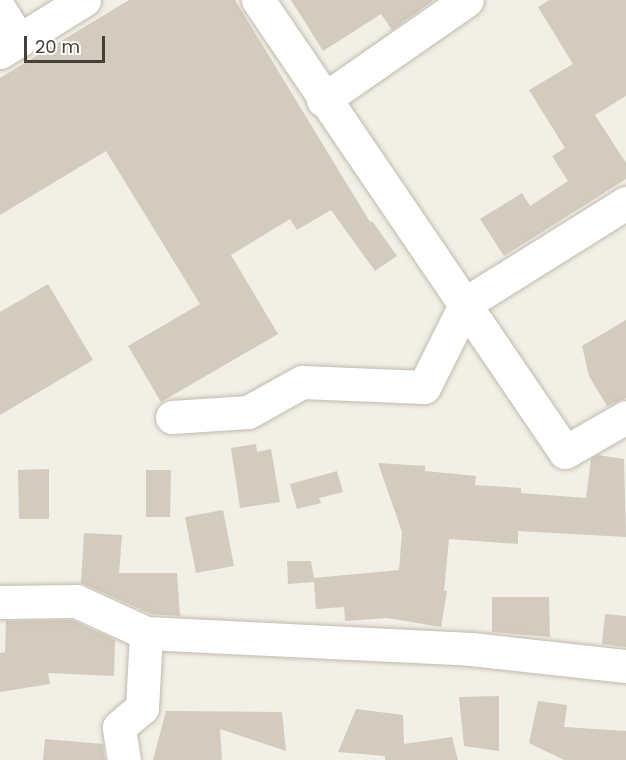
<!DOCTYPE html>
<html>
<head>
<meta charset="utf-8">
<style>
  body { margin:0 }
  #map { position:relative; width:626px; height:760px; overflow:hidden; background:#f2efe7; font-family:Poppins,sans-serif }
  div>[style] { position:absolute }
  .building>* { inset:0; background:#d3cbbd }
  .roads { filter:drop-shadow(0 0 2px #c0baad) drop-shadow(0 0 2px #c0baad) }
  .minor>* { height:33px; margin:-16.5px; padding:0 16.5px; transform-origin:16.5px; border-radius:16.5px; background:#fff }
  span { translate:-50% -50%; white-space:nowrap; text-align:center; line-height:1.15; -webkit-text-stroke:6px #fff; paint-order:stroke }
  .scale { position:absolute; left:24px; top:36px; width:81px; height:27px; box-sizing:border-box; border:3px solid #454037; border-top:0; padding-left:8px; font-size:18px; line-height:21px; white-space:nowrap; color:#454037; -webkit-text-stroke:4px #fff; paint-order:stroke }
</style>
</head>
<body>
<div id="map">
  <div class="building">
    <div style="clip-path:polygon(129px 0,235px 0,370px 222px,372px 221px,397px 256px,375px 271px,331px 210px,297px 230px,290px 219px,231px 255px,278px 334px,161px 402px,128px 346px,200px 304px,106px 151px,0 215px,0 78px)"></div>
    <div style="clip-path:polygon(291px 0,434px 0,392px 30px,381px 14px,323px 51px)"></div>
    <div style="clip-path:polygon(549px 0,626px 0,626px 96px,595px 115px,626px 163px,626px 179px,504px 256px,480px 219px,522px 193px,530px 206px,568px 181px,552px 156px,565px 148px,529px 90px,573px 64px,538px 7px)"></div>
    <div style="clip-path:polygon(48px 284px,93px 360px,0 415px,0 312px)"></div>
    <div style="clip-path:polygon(626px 320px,626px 398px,607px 406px,589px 376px,582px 346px)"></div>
    <div style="clip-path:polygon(256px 444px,257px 452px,271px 449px,280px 502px,240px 508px,231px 448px)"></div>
    <div style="clip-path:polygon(597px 455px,624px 459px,626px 537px,518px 531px,518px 544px,449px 539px,444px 591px,447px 591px,441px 627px,387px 618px,345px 621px,344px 607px,316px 609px,314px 582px,288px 584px,287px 561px,311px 561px,314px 578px,399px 570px,402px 532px,378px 463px,425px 466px,425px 471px,476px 476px,475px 485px,521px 488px,521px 493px,586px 498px,591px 459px)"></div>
    <div style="clip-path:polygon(49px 469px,49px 519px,19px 519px,18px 470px)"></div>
    <div style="clip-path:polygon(146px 470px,171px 470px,170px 517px,146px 517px)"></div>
    <div style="clip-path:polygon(337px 471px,343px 492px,319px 498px,321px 503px,297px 509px,290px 484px)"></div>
    <div style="clip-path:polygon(223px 510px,234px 566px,196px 573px,185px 517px)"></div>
    <div style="clip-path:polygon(84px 533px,122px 535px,119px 573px,177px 573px,180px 616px,151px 614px,81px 583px)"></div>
    <div style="clip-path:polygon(492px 597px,549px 597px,550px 637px,492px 632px)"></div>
    <div style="clip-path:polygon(605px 614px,626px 616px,626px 647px,602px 644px)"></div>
    <div style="clip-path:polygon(72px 620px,115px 640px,114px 676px,48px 673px,50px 684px,0 692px,0 653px,5px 652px,6px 621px)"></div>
    <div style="clip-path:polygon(499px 696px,499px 751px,464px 746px,459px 697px)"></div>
    <div style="clip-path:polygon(538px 701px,567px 705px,564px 727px,626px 731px,626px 760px,564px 760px,529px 743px)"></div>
    <div style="clip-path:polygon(356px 709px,403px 715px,404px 744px,452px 737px,458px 760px,385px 760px,385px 756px,338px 752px)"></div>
    <div style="clip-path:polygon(166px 711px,282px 712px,286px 751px,220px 729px,222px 760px,153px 760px)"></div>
    <div style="clip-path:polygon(45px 739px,103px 744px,105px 760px,43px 760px)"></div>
  </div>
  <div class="roads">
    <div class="minor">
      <div style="left:258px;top:0;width:546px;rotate:55.82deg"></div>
      <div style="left:565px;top:452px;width:70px;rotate:-29.8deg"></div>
      <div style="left:0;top:10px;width:36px;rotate:58deg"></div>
      <div style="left:0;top:52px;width:99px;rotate:-31.8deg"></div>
      <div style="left:323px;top:100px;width:175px;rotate:-34.8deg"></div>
      <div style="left:172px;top:417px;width:76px;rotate:-3.8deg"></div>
      <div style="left:248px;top:412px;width:62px;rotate:-29.1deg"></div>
      <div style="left:302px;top:382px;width:122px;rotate:2.3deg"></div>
      <div style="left:424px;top:387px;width:94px;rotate:-63.4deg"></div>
      <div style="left:466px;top:303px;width:189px;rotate:-32deg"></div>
      <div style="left:0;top:602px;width:76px;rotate:-0.8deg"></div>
      <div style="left:76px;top:601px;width:77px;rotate:24.6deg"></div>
      <div style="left:146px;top:633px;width:325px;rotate:2.8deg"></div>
      <div style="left:471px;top:649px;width:156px;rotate:6.3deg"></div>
      <div style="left:124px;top:760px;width:33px;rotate:-99deg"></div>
      <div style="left:119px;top:727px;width:30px;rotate:-40deg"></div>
      <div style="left:142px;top:708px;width:75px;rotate:-86.9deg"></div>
    </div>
  </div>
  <div class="scale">20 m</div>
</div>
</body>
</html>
